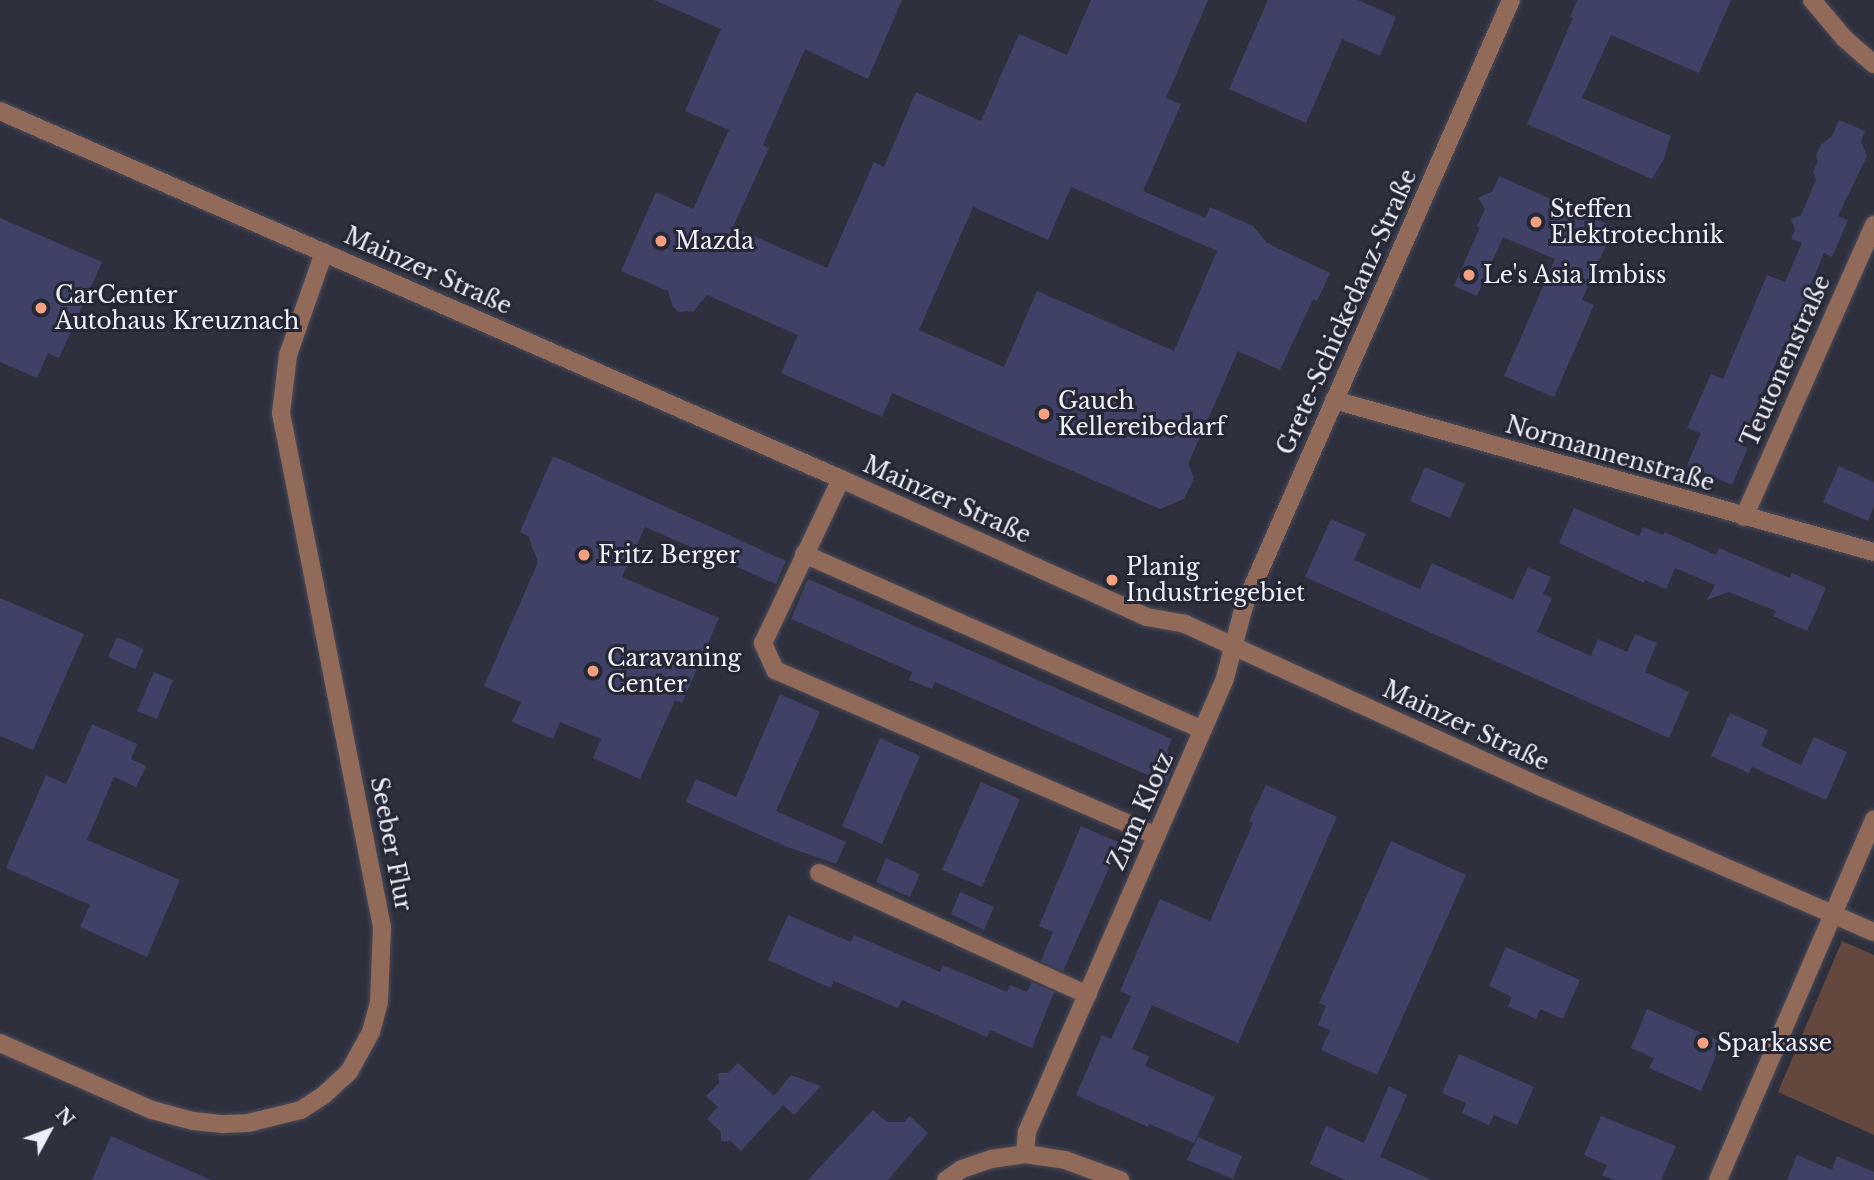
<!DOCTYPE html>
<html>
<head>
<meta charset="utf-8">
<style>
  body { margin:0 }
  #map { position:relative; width:1874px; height:1180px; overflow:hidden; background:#2f303e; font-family:"Libre Baskerville",serif }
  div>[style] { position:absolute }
  .green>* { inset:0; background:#65483d }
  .building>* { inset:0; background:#3f4167 }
  .roads { filter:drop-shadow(0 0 2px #4a4b58) drop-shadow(0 0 2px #4a4b58) }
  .minor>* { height:18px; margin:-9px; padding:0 9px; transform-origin:9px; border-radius:9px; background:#916a5a }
  .dots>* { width:19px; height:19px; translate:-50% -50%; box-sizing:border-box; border:4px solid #252734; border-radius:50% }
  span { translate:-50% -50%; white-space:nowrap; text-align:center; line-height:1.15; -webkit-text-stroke:6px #252734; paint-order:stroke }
  .poi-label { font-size:23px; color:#edeef7 }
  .left { translate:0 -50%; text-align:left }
  .street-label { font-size:23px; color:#edeef7 }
  .north { position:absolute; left:14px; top:1096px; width:70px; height:70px; -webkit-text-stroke:5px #252734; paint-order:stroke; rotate:49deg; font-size:19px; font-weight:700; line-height:28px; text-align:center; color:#edeef7 }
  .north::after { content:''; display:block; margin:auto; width:24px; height:32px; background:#edeef7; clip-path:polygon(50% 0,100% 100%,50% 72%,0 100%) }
</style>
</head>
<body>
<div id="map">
  <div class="green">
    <div style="clip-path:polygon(1842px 941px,1874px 955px,1874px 1135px,1778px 1092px)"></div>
  </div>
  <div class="building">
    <div style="clip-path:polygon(evenodd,654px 0,902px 0,868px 79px,805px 49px,763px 145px,769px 148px,733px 227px,827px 268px,874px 162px,884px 167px,916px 92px,981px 121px,1019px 34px,1067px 55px,1091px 0,1208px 0,1166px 98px,1181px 104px,1143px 191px,1205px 218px,1210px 207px,1253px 226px,1267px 243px,1330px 273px,1317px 301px,1313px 299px,1280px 370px,1238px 351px,1188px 464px,1194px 478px,1184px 499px,1160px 509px,892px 393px,882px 417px,781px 373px,798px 335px,707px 295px,694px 311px,679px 312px,673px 307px,668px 291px,621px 271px,656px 192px,693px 209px,729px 130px,685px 111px,721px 29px,654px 0,1071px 187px,1217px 251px,1174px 351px,1037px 291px,1004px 367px,919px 330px,973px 207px,1048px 240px,1071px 187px)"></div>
    <div style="clip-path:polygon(1268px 0,1358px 0,1396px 17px,1380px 56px,1342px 39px,1306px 123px,1229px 89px)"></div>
    <div style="clip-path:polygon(1577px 0,1731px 0,1699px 73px,1611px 35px,1582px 98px,1671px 136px,1664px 159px,1652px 179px,1527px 124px,1573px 18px,1570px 17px)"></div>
    <div style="clip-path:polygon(1839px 120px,1865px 131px,1861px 141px,1867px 156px,1838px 216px,1848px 220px,1832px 257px,1824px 253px,1806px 296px,1810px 298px,1797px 326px,1789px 344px,1785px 342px,1740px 444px,1748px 448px,1732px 485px,1687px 465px,1701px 433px,1687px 428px,1711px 374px,1723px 379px,1767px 275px,1785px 282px,1802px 243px,1791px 239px,1795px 229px,1791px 219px,1801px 215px,1816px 180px,1813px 172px,1818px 161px,1816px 155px,1821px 145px,1832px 136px)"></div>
    <div style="clip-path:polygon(1499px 176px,1614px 227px,1582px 300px,1594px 305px,1554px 397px,1504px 376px,1555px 259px,1503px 237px,1477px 296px,1454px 286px,1480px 227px,1477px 226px,1485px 209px,1478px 198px,1493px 191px)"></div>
    <div style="clip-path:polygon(0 218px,102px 262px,59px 358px,48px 353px,37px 378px,0 362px)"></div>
    <div style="clip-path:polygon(553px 456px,786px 561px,776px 584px,645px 527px,622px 577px,719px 618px,682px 703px,675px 700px,640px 779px,593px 758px,601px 739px,560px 722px,553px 739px,512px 722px,521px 702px,484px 686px,538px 562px,528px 536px,520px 532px)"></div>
    <div style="clip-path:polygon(1839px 466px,1874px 482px,1874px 506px,1868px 521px,1823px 502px)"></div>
    <div style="clip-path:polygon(1425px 467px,1465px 484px,1450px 518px,1410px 501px)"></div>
    <div style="clip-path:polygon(1574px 508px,1639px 536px,1643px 527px,1663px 535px,1664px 532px,1716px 555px,1719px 548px,1790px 578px,1792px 573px,1826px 588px,1807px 631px,1773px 616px,1776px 611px,1729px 592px,1707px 600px,1715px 585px,1675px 568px,1666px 589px,1645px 580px,1644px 583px,1559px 543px)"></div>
    <div style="clip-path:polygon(1331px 519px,1366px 534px,1354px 560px,1420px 589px,1432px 563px,1513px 600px,1528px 567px,1551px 577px,1543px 594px,1552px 598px,1537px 632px,1591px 656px,1598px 639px,1627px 652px,1635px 634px,1657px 643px,1645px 672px,1689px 692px,1669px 738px,1305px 577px)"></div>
    <div style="clip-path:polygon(808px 579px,1172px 739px,1167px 751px,1178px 757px,1166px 783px,935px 682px,932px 689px,909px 680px,912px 672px,791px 619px)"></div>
    <div style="clip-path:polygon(0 598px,84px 634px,33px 750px,0 736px)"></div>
    <div style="clip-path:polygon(117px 637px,144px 649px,135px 669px,108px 657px)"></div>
    <div style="clip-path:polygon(154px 672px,173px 680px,157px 719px,137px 711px)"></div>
    <div style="clip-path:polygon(780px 694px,820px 712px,776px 811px,846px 842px,836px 864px,785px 846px,686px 802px,696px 779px,736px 797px)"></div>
    <div style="clip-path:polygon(1730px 713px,1768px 730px,1761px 746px,1801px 765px,1814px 737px,1847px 752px,1826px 800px,1752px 767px,1749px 773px,1711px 756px)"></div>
    <div style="clip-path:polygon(92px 724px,137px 744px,131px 759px,146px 766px,136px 787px,114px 777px,87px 840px,180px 880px,147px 957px,80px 927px,90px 905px,6px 868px,46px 775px,66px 784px)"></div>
    <div style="clip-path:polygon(880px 738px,920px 756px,882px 844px,842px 826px)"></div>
    <div style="clip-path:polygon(981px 782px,1020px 799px,982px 887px,942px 870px)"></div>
    <div style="clip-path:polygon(1266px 785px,1337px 817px,1238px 1043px,1152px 1005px,1132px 1049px,1149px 1056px,1145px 1066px,1215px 1097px,1194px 1143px,1149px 1124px,1148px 1127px,1076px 1095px,1102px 1035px,1111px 1039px,1131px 996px,1120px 991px,1160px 899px,1210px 921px,1253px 823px,1249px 821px)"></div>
    <div style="clip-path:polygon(1081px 826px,1120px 843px,1063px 971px,1041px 961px,1053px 932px,1039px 926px)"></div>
    <div style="clip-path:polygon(1391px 841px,1466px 875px,1377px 1075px,1321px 1050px,1330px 1030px,1318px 1025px,1326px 1006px,1319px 1003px)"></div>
    <div style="clip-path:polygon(886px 858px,920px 874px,910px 897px,876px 882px)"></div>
    <div style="clip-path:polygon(960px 892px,994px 907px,984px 930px,951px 914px)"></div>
    <div style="clip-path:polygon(788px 915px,851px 942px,854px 935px,940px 972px,943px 965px,1007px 992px,1010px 985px,1027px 992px,1032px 982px,1054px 992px,1032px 1048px,990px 1030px,987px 1037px,902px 1000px,898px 1008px,834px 981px,831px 988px,768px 960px)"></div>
    <div style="clip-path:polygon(1506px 947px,1580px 980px,1563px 1019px,1540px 1009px,1536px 1019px,1508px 1006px,1512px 997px,1489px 986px)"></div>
    <div style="clip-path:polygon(1647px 1009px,1722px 1042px,1701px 1091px,1649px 1068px,1654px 1058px,1631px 1048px)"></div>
    <div style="clip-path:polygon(1459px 1054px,1534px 1087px,1517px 1125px,1494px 1115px,1489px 1125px,1462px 1113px,1466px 1103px,1442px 1093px)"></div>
    <div style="clip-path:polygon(738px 1063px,774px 1096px,791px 1075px,821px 1086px,794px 1115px,783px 1105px,741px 1151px,731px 1141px,721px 1141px,721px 1132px,707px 1119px,718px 1107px,706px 1096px,719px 1083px,718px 1073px,728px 1073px)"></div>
    <div style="clip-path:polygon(1389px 1086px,1407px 1095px,1380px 1157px,1432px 1180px,1346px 1180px,1310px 1164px,1326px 1126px,1364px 1143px)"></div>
    <div style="clip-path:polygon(873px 1110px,887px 1122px,904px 1122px,910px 1116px,928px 1133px,888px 1180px,808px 1180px)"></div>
    <div style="clip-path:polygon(1601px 1116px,1676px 1146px,1661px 1180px,1615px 1180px,1602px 1175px,1607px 1165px,1584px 1155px)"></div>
    <div style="clip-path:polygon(111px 1136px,211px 1180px,92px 1180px)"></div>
    <div style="clip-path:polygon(1198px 1137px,1242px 1156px,1233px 1179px,1187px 1160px)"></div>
    <div style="clip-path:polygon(1797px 1155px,1832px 1170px,1837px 1156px,1874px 1172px,1874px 1180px,1787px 1180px)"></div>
  </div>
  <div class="roads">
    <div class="minor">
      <div style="left:1812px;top:0;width:51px;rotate:49.8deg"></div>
      <div style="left:1845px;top:39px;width:38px;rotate:41deg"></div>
      <div style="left:0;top:111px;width:918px;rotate:23.63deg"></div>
      <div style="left:841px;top:479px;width:336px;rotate:24.3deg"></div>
      <div style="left:1147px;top:617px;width:39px;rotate:10deg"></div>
      <div style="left:1185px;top:624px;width:395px;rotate:24.6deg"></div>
      <div style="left:1544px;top:788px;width:360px;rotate:23.6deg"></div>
      <div style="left:1334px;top:400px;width:561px;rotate:15.72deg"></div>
      <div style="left:841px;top:479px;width:182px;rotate:115.4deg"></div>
      <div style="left:763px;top:643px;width:30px;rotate:66deg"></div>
      <div style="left:775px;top:670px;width:416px;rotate:23.5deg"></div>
      <div style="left:1744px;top:517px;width:320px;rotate:-66deg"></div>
      <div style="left:804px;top:554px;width:436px;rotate:23.8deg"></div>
      <div style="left:819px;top:873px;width:295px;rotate:24.4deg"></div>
      <div style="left:0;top:1043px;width:166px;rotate:23.8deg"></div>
      <div style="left:152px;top:1110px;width:42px;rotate:15deg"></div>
      <div style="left:193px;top:1121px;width:30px;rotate:6deg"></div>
      <div style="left:223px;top:1124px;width:25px;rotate:-2deg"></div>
      <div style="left:248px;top:1123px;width:55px;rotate:-13.8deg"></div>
      <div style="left:301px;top:1110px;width:27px;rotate:-33deg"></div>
      <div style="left:324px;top:1095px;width:34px;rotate:-43deg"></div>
      <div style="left:349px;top:1072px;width:46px;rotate:-61.2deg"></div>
      <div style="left:371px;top:1032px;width:31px;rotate:-75deg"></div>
      <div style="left:379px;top:1002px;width:75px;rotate:-87.7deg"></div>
      <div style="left:382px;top:927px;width:524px;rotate:-101.12deg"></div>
      <div style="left:281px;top:413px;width:58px;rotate:-83.1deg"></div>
      <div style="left:288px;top:355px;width:109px;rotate:-70.7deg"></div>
      <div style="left:1025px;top:1154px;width:22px;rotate:-85deg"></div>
      <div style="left:1027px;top:1132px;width:495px;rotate:-66.4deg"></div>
      <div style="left:1225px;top:678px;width:74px;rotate:-75.2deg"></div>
      <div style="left:1244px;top:606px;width:662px;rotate:-66.22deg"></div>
      <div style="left:946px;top:1180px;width:19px;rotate:-35deg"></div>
      <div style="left:962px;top:1169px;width:31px;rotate:-19deg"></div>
      <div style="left:991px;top:1159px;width:34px;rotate:-8deg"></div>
      <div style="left:1025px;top:1154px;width:40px;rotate:8.5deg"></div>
      <div style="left:1065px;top:1160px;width:59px;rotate:20deg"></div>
      <div style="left:1718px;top:1180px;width:393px;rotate:-66.6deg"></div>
    </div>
  </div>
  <div class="dots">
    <div style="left:1536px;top:222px;background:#f2a080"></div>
    <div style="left:661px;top:241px;background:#f2a080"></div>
    <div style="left:1469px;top:275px;background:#f2a080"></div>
    <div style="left:41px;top:308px;background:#f2a080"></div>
    <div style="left:1044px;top:414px;background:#f2a080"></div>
    <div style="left:584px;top:555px;background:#f2a080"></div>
    <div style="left:1112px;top:580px;background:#f2a080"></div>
    <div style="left:593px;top:671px;background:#f2a080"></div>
    <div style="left:1703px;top:1043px;background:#f2a080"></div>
  </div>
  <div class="poi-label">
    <span class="left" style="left:1550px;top:222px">Steffen<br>Elektrotechnik</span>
    <span class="left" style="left:675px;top:241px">Mazda</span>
    <span class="left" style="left:1483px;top:275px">Le's Asia Imbiss</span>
    <span class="left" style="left:55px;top:308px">CarCenter<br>Autohaus Kreuznach</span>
    <span class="left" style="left:1058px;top:414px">Gauch<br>Kellereibedarf</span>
    <span class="left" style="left:598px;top:555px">Fritz Berger</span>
    <span class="left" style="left:1126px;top:580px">Planig<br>Industriegebiet</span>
    <span class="left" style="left:607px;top:671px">Caravaning<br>Center</span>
    <span class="left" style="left:1717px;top:1043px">Sparkasse</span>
  </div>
  <div class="street-label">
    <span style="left:428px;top:271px;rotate:24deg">Mainzer Straße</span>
    <span style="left:1347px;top:312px;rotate:-66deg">Grete-Schickedanz-Straße</span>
    <span style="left:1786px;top:361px;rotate:-66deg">Teutonenstraße</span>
    <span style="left:1610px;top:454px;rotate:16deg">Normannenstraße</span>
    <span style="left:947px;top:500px;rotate:24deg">Mainzer Straße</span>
    <span style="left:1466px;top:726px;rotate:25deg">Mainzer Straße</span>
    <span style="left:1141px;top:811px;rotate:-66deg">Zum Klotz</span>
    <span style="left:391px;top:844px;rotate:79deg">Seeber Flur</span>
  </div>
  <div class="north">N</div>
</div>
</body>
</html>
